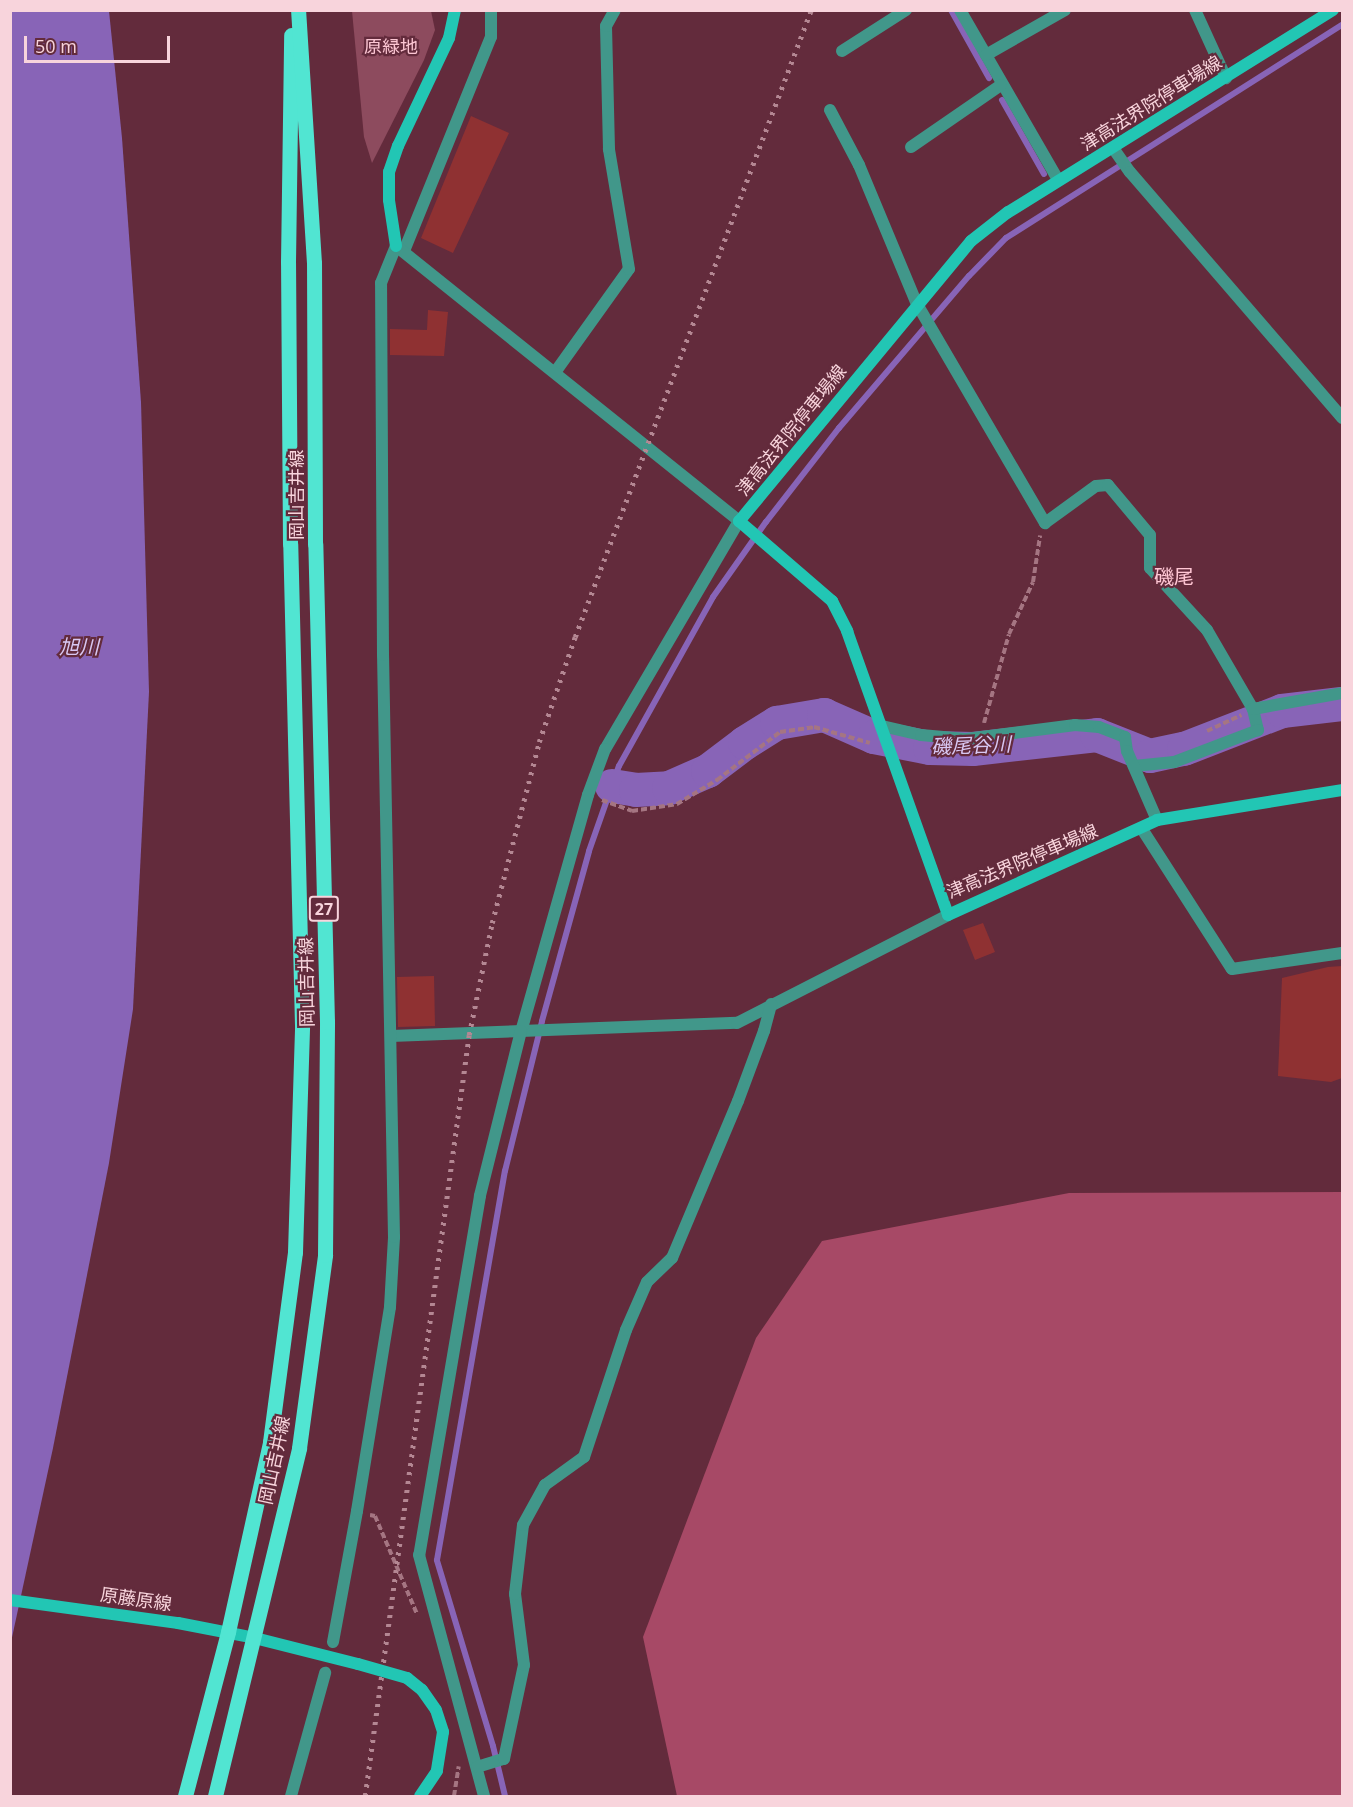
<!DOCTYPE html>
<html>
<head>
<meta charset="utf-8">
<style>
  body { margin:0 }
  #map { position:relative; width:1353px; height:1807px; overflow:hidden; background:#632b3c; font-family:"Open Sans","Noto Sans JP",sans-serif }
  div>[style] { position:absolute }
  .green>* { inset:0; background:#8d4b5e }
  .forest>* { inset:0; background:#a74966 }
  .water>* { inset:0; background:#8864b7 }
  .stream>* { height:6px; margin:-3px; padding:0 3px; transform-origin:3px; border-radius:3px; background:#8864b7 }
  .river>* { height:34px; margin:-17px; padding:0 17px; transform-origin:17px; border-radius:17px; background:#8864b7 }
  .building>* { inset:0; background:#8f3132 }
  .path>* { height:4px; margin-top:-2px; transform-origin:0; background:repeating-linear-gradient(90deg,#a57582 0 6px,transparent 0 9px) }
  .street>* { height:12px; margin:-6px; padding:0 6px; transform-origin:6px; border-radius:6px; background:#41978a }
  .secondary>* { height:12px; margin:-6px; padding:0 6px; transform-origin:6px; border-radius:6px; background:#22c6b4 }
  .primary>* { height:15px; margin:-7.5px; padding:0 7.5px; transform-origin:7.5px; border-radius:7.5px; background:#51e5d2 }
  .rail>* { height:4.5px; margin-top:-2.25px; transform-origin:0; background:repeating-linear-gradient(90deg,#b48793 0 3px,transparent 0 9px) }
  .secondary-bridge>* { height:12px; margin:-6px; padding:0 6px; transform-origin:6px; border-radius:6px; background:#22c6b4 }
  span { translate:-50% -50%; white-space:nowrap; text-align:center; line-height:1.15; -webkit-text-stroke:4.5px #632b3c; paint-order:stroke }
  .shield-label span { padding:2px 4px; background:#632b3c; border:2px solid; border-radius:4px; -webkit-text-stroke-width:0 }
  .shield-label { font-size:16px; color:#f8d4dc; font-weight:700 }
  .park-label { font-size:18px; color:#fcc6d3 }
  .street-label { font-size:18px; color:#f8d4dc }
  .neighbourhood-label { font-size:20px; color:#ffc6d4 }
  .water-label { font-size:20px; color:#d8c7f3; font-style:italic }
  .frame { position:absolute; inset:0; border:12px solid #f8d4dc; pointer-events:none }
  .scale { position:absolute; left:24px; top:36px; width:146px; height:27px; box-sizing:border-box; border:3px solid #f8d4dc; border-top:0; padding-left:8px; font-size:18px; line-height:21px; white-space:nowrap; color:#f8d4dc; -webkit-text-stroke:4px #632b3c; paint-order:stroke }
</style>
</head>
<body>
<div id="map">
  <div class="green">
    <div style="clip-path:polygon(352px 11px,431px 11px,435px 30px,424px 60px,372px 163px,364px 137px)"></div>
  </div>
  <div class="forest">
    <div style="clip-path:polygon(1342px 1192px,1342px 1796px,677px 1796px,643px 1637px,756px 1338px,822px 1241px,1069px 1193px)"></div>
  </div>
  <div class="water">
    <div style="clip-path:polygon(11px 11px,109px 11px,122px 138px,141px 402px,149px 692px,133px 1009px,109px 1163px,53px 1448px,11px 1642px)"></div>
  </div>
  <div class="stream">
    <div style="left:951px;top:10px;width:78px;rotate:60.8deg"></div>
    <div style="left:1002px;top:100px;width:85px;rotate:60.4deg"></div>
    <div style="left:505px;top:1796px;width:51px;rotate:-103.5deg"></div>
    <div style="left:493px;top:1746px;width:194px;rotate:-106.8deg"></div>
    <div style="left:437px;top:1560px;width:395px;rotate:-80.1deg"></div>
    <div style="left:505px;top:1171px;width:154px;rotate:-76.1deg"></div>
    <div style="left:542px;top:1021px;width:176px;rotate:-74.5deg"></div>
    <div style="left:589px;top:851px;width:90px;rotate:-70.6deg"></div>
    <div style="left:619px;top:766px;width:193px;rotate:-60.9deg"></div>
    <div style="left:713px;top:597px;width:92px;rotate:-54.8deg"></div>
    <div style="left:766px;top:522px;width:119px;rotate:-52.2deg"></div>
    <div style="left:839px;top:428px;width:200px;rotate:-49.5deg"></div>
    <div style="left:969px;top:276px;width:53px;rotate:-45.8deg"></div>
    <div style="left:1006px;top:238px;width:398px;rotate:-32.4deg"></div>
  </div>
  <div class="river">
    <div style="left:612px;top:786px;width:24px;rotate:9deg"></div>
    <div style="left:636px;top:790px;width:33px;rotate:-3deg"></div>
    <div style="left:669px;top:788px;width:43px;rotate:-23.6deg"></div>
    <div style="left:708px;top:771px;width:46px;rotate:-37.1deg"></div>
    <div style="left:745px;top:743px;width:38px;rotate:-32deg"></div>
    <div style="left:777px;top:723px;width:48px;rotate:-9.7deg"></div>
    <div style="left:824px;top:715px;width:55px;rotate:23.7deg"></div>
    <div style="left:874px;top:737px;width:57px;rotate:11.1deg"></div>
    <div style="left:930px;top:748px;width:43px;rotate:1.3deg"></div>
    <div style="left:973px;top:749px;width:125px;rotate:-6.4deg"></div>
    <div style="left:1097px;top:735px;width:57px;rotate:21.6deg"></div>
    <div style="left:1150px;top:756px;width:35px;rotate:-12deg"></div>
    <div style="left:1184px;top:749px;width:105px;rotate:-21.2deg"></div>
    <div style="left:1282px;top:711px;width:60px;rotate:-6.7deg"></div>
  </div>
  <div class="building">
    <div style="clip-path:polygon(471px 116px,509px 133px,453px 253px,421px 238px)"></div>
    <div style="clip-path:polygon(428px 310px,448px 312px,444px 356px,390px 355px,390px 329px,427px 330px)"></div>
    <div style="clip-path:polygon(983px 923px,995px 952px,975px 960px,963px 930px)"></div>
    <div style="clip-path:polygon(1342px 966px,1342px 1078px,1331px 1082px,1278px 1076px,1282px 978px,1328px 967px)"></div>
    <div style="clip-path:polygon(434px 976px,435px 1026px,398px 1027px,397px 977px)"></div>
  </div>
  <div class="path">
    <div style="left:984px;top:723px;width:92px;rotate:-74.3deg"></div>
    <div style="left:1009px;top:634px;width:57px;rotate:-65.2deg"></div>
    <div style="left:1033px;top:582px;width:47px;rotate:-81.3deg"></div>
    <div style="left:1207px;top:731px;width:38px;rotate:-25deg"></div>
    <div style="left:602px;top:800px;width:32px;rotate:20deg"></div>
    <div style="left:632px;top:811px;width:46px;rotate:-8.8deg"></div>
    <div style="left:677px;top:804px;width:47px;rotate:-31deg"></div>
    <div style="left:717px;top:780px;width:79px;rotate:-37.3deg"></div>
    <div style="left:780px;top:732px;width:34px;rotate:-8deg"></div>
    <div style="left:814px;top:727px;width:58px;rotate:15.9deg"></div>
    <div style="left:370px;top:1515px;width:5px;rotate:11deg"></div>
    <div style="left:375px;top:1516px;width:107px;rotate:66.8deg"></div>
    <div style="left:454px;top:1796px;width:30px;rotate:-81deg"></div>
  </div>
  <div class="street">
    <div style="left:960px;top:10px;width:196px;rotate:60deg"></div>
    <div style="left:1195px;top:10px;width:75px;rotate:65.5deg"></div>
    <div style="left:842px;top:51px;width:76px;rotate:-32.6deg"></div>
    <div style="left:986px;top:55px;width:91px;rotate:-29.7deg"></div>
    <div style="left:830px;top:110px;width:62px;rotate:62.2deg"></div>
    <div style="left:859px;top:165px;width:151px;rotate:67.4deg"></div>
    <div style="left:917px;top:304px;width:254px;rotate:59.7deg"></div>
    <div style="left:1045px;top:523px;width:63px;rotate:-36deg"></div>
    <div style="left:1096px;top:486px;width:12px;rotate:-5deg"></div>
    <div style="left:1108px;top:485px;width:65px;rotate:50deg"></div>
    <div style="left:1150px;top:535px;width:33px;rotate:90deg"></div>
    <div style="left:1150px;top:568px;width:84px;rotate:47.4deg"></div>
    <div style="left:1207px;top:630px;width:91px;rotate:59.8deg"></div>
    <div style="left:1253px;top:709px;width:22px;rotate:77deg"></div>
    <div style="left:1258px;top:730px;width:90px;rotate:159.1deg"></div>
    <div style="left:1174px;top:762px;width:40px;rotate:174.3deg"></div>
    <div style="left:911px;top:147px;width:109px;rotate:-34.6deg"></div>
    <div style="left:1113px;top:148px;width:29px;rotate:55deg"></div>
    <div style="left:1130px;top:172px;width:325px;rotate:49.2deg"></div>
    <div style="left:404px;top:251px;width:231px;rotate:-67.9deg"></div>
    <div style="left:491px;top:37px;width:27px;rotate:-90deg"></div>
    <div style="left:556px;top:371px;width:125px;rotate:-54.4deg"></div>
    <div style="left:629px;top:269px;width:122px;rotate:-99.5deg"></div>
    <div style="left:609px;top:149px;width:123px;rotate:-91.4deg"></div>
    <div style="left:606px;top:26px;width:18px;rotate:-61deg"></div>
    <div style="left:1253px;top:709px;width:90px;rotate:-10.2deg"></div>
    <div style="left:882px;top:726px;width:40px;rotate:13deg"></div>
    <div style="left:921px;top:735px;width:45px;rotate:5.1deg"></div>
    <div style="left:966px;top:739px;width:110px;rotate:-7.3deg"></div>
    <div style="left:1075px;top:725px;width:24px;rotate:5deg"></div>
    <div style="left:1099px;top:727px;width:28px;rotate:21deg"></div>
    <div style="left:1125px;top:737px;width:14px;rotate:82deg"></div>
    <div style="left:1127px;top:751px;width:75px;rotate:66.5deg"></div>
    <div style="left:1142px;top:829px;width:166px;rotate:57.3deg"></div>
    <div style="left:1232px;top:969px;width:111px;rotate:-8.3deg"></div>
    <div style="left:391px;top:1036px;width:346px;rotate:-2.2deg"></div>
    <div style="left:737px;top:1023px;width:237px;rotate:-27.1deg"></div>
    <div style="left:333px;top:1642px;width:133px;rotate:-79.6deg"></div>
    <div style="left:357px;top:1511px;width:207px;rotate:-80.8deg"></div>
    <div style="left:390px;top:1307px;width:70px;rotate:-86.7deg"></div>
    <div style="left:394px;top:1237px;width:582px;rotate:-91.08deg"></div>
    <div style="left:383px;top:655px;width:372px;rotate:-90.3deg"></div>
    <div style="left:381px;top:283px;width:40px;rotate:-68deg"></div>
    <div style="left:396px;top:246px;width:440px;rotate:38.7deg"></div>
    <div style="left:739px;top:521px;width:264px;rotate:120.4deg"></div>
    <div style="left:605px;top:749px;width:49px;rotate:110.3deg"></div>
    <div style="left:588px;top:795px;width:245px;rotate:105.8deg"></div>
    <div style="left:521px;top:1031px;width:170px;rotate:104deg"></div>
    <div style="left:480px;top:1196px;width:364px;rotate:99.6deg"></div>
    <div style="left:419px;top:1555px;width:250px;rotate:74.9deg"></div>
    <div style="left:477px;top:1767px;width:28px;rotate:-17deg"></div>
    <div style="left:504px;top:1759px;width:96px;rotate:-78deg"></div>
    <div style="left:524px;top:1665px;width:72px;rotate:-97.2deg"></div>
    <div style="left:515px;top:1594px;width:69px;rotate:-83.4deg"></div>
    <div style="left:523px;top:1525px;width:46px;rotate:-61.2deg"></div>
    <div style="left:545px;top:1485px;width:48px;rotate:-35.7deg"></div>
    <div style="left:584px;top:1457px;width:134px;rotate:-71.7deg"></div>
    <div style="left:626px;top:1330px;width:52px;rotate:-66.4deg"></div>
    <div style="left:647px;top:1282px;width:35px;rotate:-44deg"></div>
    <div style="left:672px;top:1258px;width:170px;rotate:-67.2deg"></div>
    <div style="left:738px;top:1101px;width:75px;rotate:-69.6deg"></div>
    <div style="left:764px;top:1031px;width:28px;rotate:-75deg"></div>
    <div style="left:291px;top:1796px;width:128px;rotate:-74.5deg"></div>
  </div>
  <div class="secondary">
    <div style="left:1333px;top:10px;width:383px;rotate:148.1deg"></div>
    <div style="left:1008px;top:212px;width:47px;rotate:141.9deg"></div>
    <div style="left:971px;top:241px;width:364px;rotate:129.6deg"></div>
    <div style="left:739px;top:521px;width:123px;rotate:40.7deg"></div>
    <div style="left:832px;top:601px;width:34px;rotate:63deg"></div>
    <div style="left:847px;top:631px;width:301px;rotate:70.4deg"></div>
    <div style="left:948px;top:915px;width:230px;rotate:-24.4deg"></div>
    <div style="left:1157px;top:820px;width:187px;rotate:-9.2deg"></div>
    <div style="left:396px;top:246px;width:47px;rotate:-98.7deg"></div>
    <div style="left:389px;top:200px;width:28px;rotate:-90deg"></div>
    <div style="left:389px;top:172px;width:28px;rotate:-71deg"></div>
    <div style="left:398px;top:146px;width:119px;rotate:-64.7deg"></div>
    <div style="left:449px;top:38px;width:29px;rotate:-78deg"></div>
    <div style="left:10px;top:1600px;width:170px;rotate:7.8deg"></div>
    <div style="left:178px;top:1623px;width:78px;rotate:11deg"></div>
    <div style="left:255px;top:1638px;width:106px;rotate:14.2deg"></div>
    <div style="left:407px;top:1678px;width:19px;rotate:39deg"></div>
    <div style="left:422px;top:1690px;width:24px;rotate:55deg"></div>
    <div style="left:436px;top:1710px;width:23px;rotate:72deg"></div>
    <div style="left:443px;top:1732px;width:39px;rotate:99deg"></div>
    <div style="left:437px;top:1771px;width:30px;rotate:124deg"></div>
  </div>
  <div class="primary">
    <div style="left:185px;top:1796px;width:170px;rotate:-75.3deg"></div>
    <div style="left:228px;top:1632px;width:195px;rotate:-77.5deg"></div>
    <div style="left:270px;top:1442px;width:192px;rotate:-82.5deg"></div>
    <div style="left:295px;top:1252px;width:227px;rotate:-88.2deg"></div>
    <div style="left:302px;top:1025px;width:481px;rotate:-91.4deg"></div>
    <div style="left:290px;top:544px;width:282px;rotate:-90.4deg"></div>
    <div style="left:288px;top:262px;width:227px;rotate:-89.2deg"></div>
    <div style="left:215px;top:1796px;width:358px;rotate:-76.4deg"></div>
    <div style="left:299px;top:1448px;width:195px;rotate:-82.3deg"></div>
    <div style="left:325px;top:1255px;width:233px;rotate:-89.5deg"></div>
    <div style="left:327px;top:1022px;width:478px;rotate:-91.4deg"></div>
    <div style="left:315px;top:544px;width:281px;rotate:-90.2deg"></div>
    <div style="left:314px;top:263px;width:254px;rotate:-93.6deg"></div>
  </div>
  <div class="rail">
    <div style="left:365px;top:1796px;width:768px;rotate:-82.22deg"></div>
    <div style="left:469px;top:1035px;width:114px;rotate:-78.4deg"></div>
    <div style="left:492px;top:923px;width:187px;rotate:-75.4deg"></div>
    <div style="left:539px;top:742px;width:111px;rotate:-71.1deg"></div>
    <div style="left:575px;top:637px;width:670px;rotate:-69.37deg"></div>
  </div>
  <div class="secondary-bridge">
    <div style="left:358px;top:1664px;width:51px;rotate:15.9deg"></div>
  </div>
  <div class="shield-label">
    <span style="left:324px;top:909px">27</span>
  </div>
  <div class="park-label">
    <span style="left:391px;top:46px">原緑地</span>
  </div>
  <div class="street-label">
    <span style="left:1151px;top:103px;rotate:-32deg">津高法界院停車場線</span>
    <span style="left:791px;top:430px;rotate:-51deg">津高法界院停車場線</span>
    <span style="left:296px;top:495px;rotate:-90deg">岡山吉井線</span>
    <span style="left:1022px;top:861px;rotate:-23deg">津高法界院停車場線</span>
    <span style="left:306px;top:982px;rotate:-91deg">岡山吉井線</span>
    <span style="left:274px;top:1460px;rotate:-78deg">岡山吉井線</span>
    <span style="left:136px;top:1599px;rotate:8deg">原藤原線</span>
  </div>
  <div class="neighbourhood-label">
    <span style="left:1174px;top:576px">磯尾</span>
  </div>
  <div class="water-label">
    <span style="left:79px;top:646px">旭川</span>
    <span style="left:971px;top:745px;rotate:-2deg">磯尾谷川</span>
  </div>
  <div class="frame"></div>
  <div class="scale">50 m</div>
</div>
</body>
</html>
